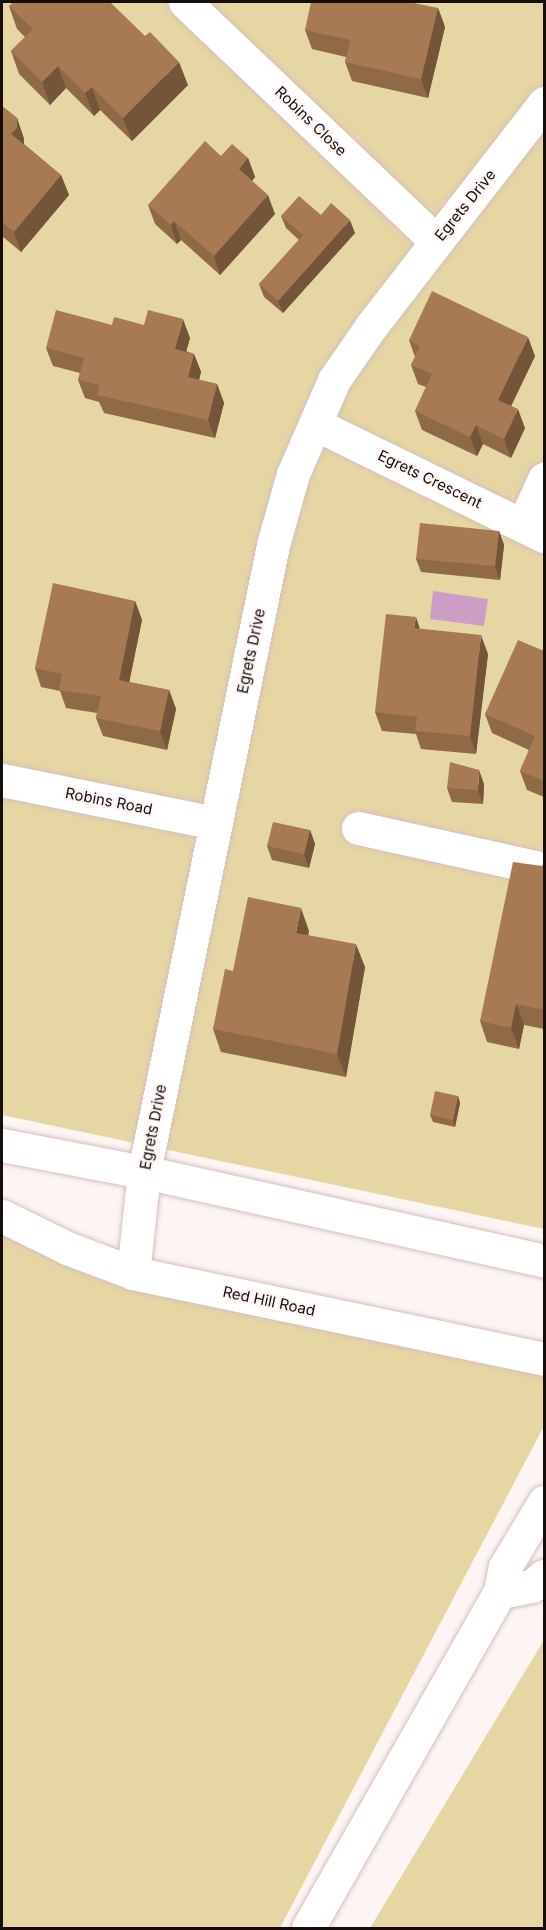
<!DOCTYPE html>
<html>
<head>
<meta charset="utf-8">
<style>
  body { margin:0 }
  #map { position:relative; width:546px; height:1930px; overflow:hidden; background:#fdf5f3; font-family:Inter,sans-serif }
  div>[style] { position:absolute }
  .green>* { inset:0; background:#e6d6a4 }
  .water>* { inset:0; background:#cc9dc5 }
  .roads { filter:drop-shadow(0 0 2px #d4bfbb) drop-shadow(0 0 2px #d4bfbb) }
  .street>* { height:33px; margin:-16.5px; padding:0 16.5px; transform-origin:16.5px; border-radius:16.5px; background:#fff }
  .secondary>* { height:33px; margin:-16.5px; padding:0 16.5px; transform-origin:16.5px; border-radius:16.5px; background:#fff }
  .wall>* { inset:0; background:#906947 }
  .shaded-wall>* { inset:0; background:#75553a }
  .building>* { inset:0; background:#a77a53 }
  span { translate:-50% -50%; white-space:nowrap; text-align:center; line-height:1.15; -webkit-text-stroke:4.5px #fdf5f3; paint-order:stroke }
  .street-label { font-size:15px; color:#150e0d }
  .frame { position:absolute; inset:0; border:3px solid #150e0d; pointer-events:none }
</style>
</head>
<body>
<div id="map">
  <div class="green">
    <div style="clip-path:polygon(2px 2px,544px 2px,544px 1229px,2px 1115px)"></div>
    <div style="clip-path:polygon(2px 1227px,544px 1349px,544px 1426px,280px 1928px,2px 1928px)"></div>
    <div style="clip-path:polygon(544px 1640px,544px 1928px,370px 1928px)"></div>
  </div>
  <div class="water">
    <div style="clip-path:polygon(433px 591px,488px 599px,484px 626px,430px 619px)"></div>
  </div>
  <div class="roads">
    <div class="street">
      <div style="left:185px;top:2px;width:347px;rotate:43.6deg"></div>
      <div style="left:315px;top:424px;width:255px;rotate:26.1deg"></div>
      <div style="left:523px;top:525px;width:51px;rotate:-65.5deg"></div>
      <div style="left:2px;top:780px;width:218px;rotate:11.4deg"></div>
      <div style="left:358px;top:828px;width:190px;rotate:12.4deg"></div>
      <div style="left:133px;top:1273px;width:102px;rotate:-83.8deg"></div>
      <div style="left:144px;top:1172px;width:640px;rotate:-78.37deg"></div>
      <div style="left:273px;top:545px;width:74px;rotate:-74.3deg"></div>
      <div style="left:293px;top:474px;width:103px;rotate:-66.4deg"></div>
      <div style="left:334px;top:380px;width:67px;rotate:-55.4deg"></div>
      <div style="left:372px;top:325px;width:281px;rotate:-52.2deg"></div>
      <div style="left:500px;top:1592px;width:33px;rotate:-11deg"></div>
      <div style="left:532px;top:1586px;width:16px;rotate:-40deg"></div>
      <div style="left:308px;top:1928px;width:387px;rotate:-60.3deg"></div>
      <div style="left:500px;top:1592px;width:25px;rotate:-79deg"></div>
      <div style="left:505px;top:1567px;width:76px;rotate:-59deg"></div>
    </div>
    <div class="secondary">
      <div style="left:2px;top:1145px;width:145px;rotate:10.8deg"></div>
      <div style="left:144px;top:1172px;width:410px;rotate:12.5deg"></div>
      <div style="left:2px;top:1216px;width:72px;rotate:26.2deg"></div>
      <div style="left:67px;top:1248px;width:71px;rotate:20.7deg"></div>
      <div style="left:133px;top:1273px;width:420px;rotate:11.8deg"></div>
    </div>
  </div>
  <div class="wall">
    <div style="clip-path:polygon(9px 6px,188px 85px,132px 141px,100px 110px,94px 116px,66px 88px,50px 105px,19px 74px,11px 51px,25px 37px,17px 29px)"></div>
    <div style="clip-path:polygon(438px 8px,445px 27px,428px 98px,352px 81px,345px 62px,346px 57px,312px 49px,305px 30px)"></div>
    <div style="clip-path:polygon(2px 106px,17px 118px,24px 139px,24px 144px,61px 175px,69px 195px,21px 252px,2px 236px)"></div>
    <div style="clip-path:polygon(221px 156px,248px 158px,255px 177px,252px 181px,275px 214px,220px 275px,181px 240px,177px 244px,155px 224px,148px 205px)"></div>
    <div style="clip-path:polygon(321px 215px,355px 233px,283px 313px,264px 297px,259px 284px,299px 240px,286px 228px,281px 216px)"></div>
    <div style="clip-path:polygon(112px 325px,190px 338px,186px 351px,194px 354px,201px 372px,199px 380px,217px 384px,224px 403px,215px 438px,104px 413px,99px 402px,85px 398px,78px 380px,80px 373px,53px 366px,46px 348px)"></div>
    <div style="clip-path:polygon(409px 340px,535px 356px,511px 406px,525px 428px,511px 458px,483px 444px,477px 456px,422px 430px,415px 411px,426px 387px,418px 384px,411px 365px,415px 357px)"></div>
    <div style="clip-path:polygon(499px 531px,504px 545px,500px 580px,421px 572px,416px 559px)"></div>
    <div style="clip-path:polygon(135px 601px,142px 620px,129px 682px,169px 690px,176px 709px,167px 750px,103px 736px,96px 718px,97px 713px,66px 708px,60px 691px,41px 687px,35px 668px)"></div>
    <div style="clip-path:polygon(420px 629px,488px 654px,476px 754px,421px 749px,416px 734px,382px 731px,375px 712px)"></div>
    <div style="clip-path:polygon(544px 651px,544px 797px,527px 790px,520px 771px,529px 750px,492px 733px,485px 714px)"></div>
    <div style="clip-path:polygon(484px 784px,483px 804px,452px 802px,447px 788px)"></div>
    <div style="clip-path:polygon(310px 830px,315px 844px,309px 868px,272px 860px,267px 846px)"></div>
    <div style="clip-path:polygon(544px 864px,544px 1029px,524px 1025px,519px 1049px,487px 1042px,480px 1021px,542px 866px)"></div>
    <div style="clip-path:polygon(309px 931px,308px 935px,365px 967px,346px 1077px,221px 1052px,213px 1029px,233px 971px)"></div>
    <div style="clip-path:polygon(458px 1096px,460px 1103px,455px 1127px,433px 1122px,430px 1115px)"></div>
  </div>
  <div class="shaded-wall">
    <div style="clip-path:polygon(438px 8px,445px 27px,428px 98px,421px 79px)"></div>
    <div style="clip-path:polygon(179px 62px,188px 85px,132px 141px,123px 118px)"></div>
    <div style="clip-path:polygon(58px 66px,66px 88px,50px 105px,42px 82px)"></div>
    <div style="clip-path:polygon(92px 87px,100px 110px,94px 116px,85px 93px)"></div>
    <div style="clip-path:polygon(17px 118px,24px 139px,24px 148px,11px 134px)"></div>
    <div style="clip-path:polygon(248px 158px,255px 177px,246px 188px,239px 169px)"></div>
    <div style="clip-path:polygon(61px 175px,69px 195px,21px 252px,14px 232px)"></div>
    <div style="clip-path:polygon(268px 195px,275px 214px,220px 275px,214px 256px)"></div>
    <div style="clip-path:polygon(350px 220px,355px 233px,283px 313px,278px 301px)"></div>
    <div style="clip-path:polygon(174px 221px,181px 240px,177px 244px,171px 225px)"></div>
    <div style="clip-path:polygon(183px 319px,190px 338px,182px 367px,175px 349px)"></div>
    <div style="clip-path:polygon(528px 337px,535px 356px,505px 419px,498px 400px)"></div>
    <div style="clip-path:polygon(194px 354px,201px 372px,195px 395px,188px 377px)"></div>
    <div style="clip-path:polygon(217px 384px,224px 403px,215px 438px,208px 420px)"></div>
    <div style="clip-path:polygon(518px 409px,525px 428px,511px 458px,504px 439px)"></div>
    <div style="clip-path:polygon(476px 425px,483px 444px,477px 456px,470px 437px)"></div>
    <div style="clip-path:polygon(499px 531px,504px 545px,500px 580px,495px 566px)"></div>
    <div style="clip-path:polygon(135px 601px,142px 620px,126px 698px,119px 680px)"></div>
    <div style="clip-path:polygon(416px 617px,422px 635px,414px 628px)"></div>
    <div style="clip-path:polygon(481px 635px,488px 654px,476px 754px,470px 736px)"></div>
    <div style="clip-path:polygon(169px 690px,176px 709px,167px 750px,160px 731px)"></div>
    <div style="clip-path:polygon(479px 770px,484px 784px,483px 804px,478px 790px)"></div>
    <div style="clip-path:polygon(310px 830px,315px 844px,309px 868px,304px 854px)"></div>
    <div style="clip-path:polygon(301px 908px,309px 931px,304px 955px,296px 933px)"></div>
    <div style="clip-path:polygon(356px 944px,365px 967px,346px 1077px,337px 1054px)"></div>
    <div style="clip-path:polygon(516px 1004px,524px 1025px,519px 1049px,511px 1028px)"></div>
    <div style="clip-path:polygon(458px 1096px,460px 1103px,455px 1127px,453px 1120px)"></div>
  </div>
  <div class="building">
    <div style="clip-path:polygon(13px 2px,110px 2px,145px 36px,150px 32px,179px 62px,123px 118px,92px 87px,85px 93px,58px 66px,42px 82px,11px 51px,33px 29px,9px 6px)"></div>
    <div style="clip-path:polygon(311px 2px,409px 2px,438px 8px,421px 79px,345px 62px,350px 40px,305px 30px)"></div>
    <div style="clip-path:polygon(2px 106px,17px 118px,17px 128px,11px 134px,61px 175px,14px 232px,2px 222px)"></div>
    <div style="clip-path:polygon(205px 141px,221px 156px,232px 144px,248px 158px,239px 169px,268px 195px,214px 256px,174px 221px,171px 225px,148px 205px)"></div>
    <div style="clip-path:polygon(299px 196px,321px 215px,331px 203px,350px 220px,278px 301px,259px 284px,303px 235px,281px 216px)"></div>
    <div style="clip-path:polygon(432px 291px,528px 337px,498px 400px,518px 409px,504px 439px,476px 425px,470px 437px,415px 411px,432px 374px,411px 365px,420px 346px,409px 340px)"></div>
    <div style="clip-path:polygon(56px 310px,112px 325px,114px 317px,144px 325px,148px 310px,183px 319px,175px 349px,194px 354px,188px 377px,217px 384px,208px 420px,97px 395px,100px 385px,78px 380px,84px 358px,46px 348px)"></div>
    <div style="clip-path:polygon(420px 523px,499px 531px,495px 566px,416px 559px)"></div>
    <div style="clip-path:polygon(53px 583px,135px 601px,119px 680px,169px 690px,160px 731px,96px 718px,101px 696px,59px 690px,62px 674px,35px 668px)"></div>
    <div style="clip-path:polygon(386px 614px,416px 617px,414px 628px,481px 635px,470px 736px,415px 731px,417px 717px,375px 712px)"></div>
    <div style="clip-path:polygon(518px 640px,544px 651px,544px 781px,520px 771px,535px 736px,485px 714px)"></div>
    <div style="clip-path:polygon(450px 762px,479px 770px,478px 790px,447px 788px)"></div>
    <div style="clip-path:polygon(273px 822px,310px 830px,304px 854px,267px 846px)"></div>
    <div style="clip-path:polygon(513px 862px,542px 866px,544px 864px,544px 1010px,516px 1004px,511px 1028px,480px 1021px)"></div>
    <div style="clip-path:polygon(248px 897px,301px 908px,296px 933px,356px 944px,337px 1054px,213px 1029px,225px 969px,233px 971px)"></div>
    <div style="clip-path:polygon(435px 1091px,458px 1096px,453px 1120px,430px 1115px)"></div>
  </div>
  <div class="street-label">
    <span style="left:311px;top:121px;rotate:44deg">Robins Close</span>
    <span style="left:465px;top:205px;rotate:-51deg">Egrets Drive</span>
    <span style="left:430px;top:479px;rotate:26deg">Egrets Crescent</span>
    <span style="left:251px;top:651px;rotate:-78deg">Egrets Drive</span>
    <span style="left:109px;top:801px;rotate:11deg">Robins Road</span>
    <span style="left:153px;top:1127px;rotate:-79deg">Egrets Drive</span>
    <span style="left:269px;top:1301px;rotate:12deg">Red Hill Road</span>
  </div>
  <div class="frame"></div>
</div>
</body>
</html>
